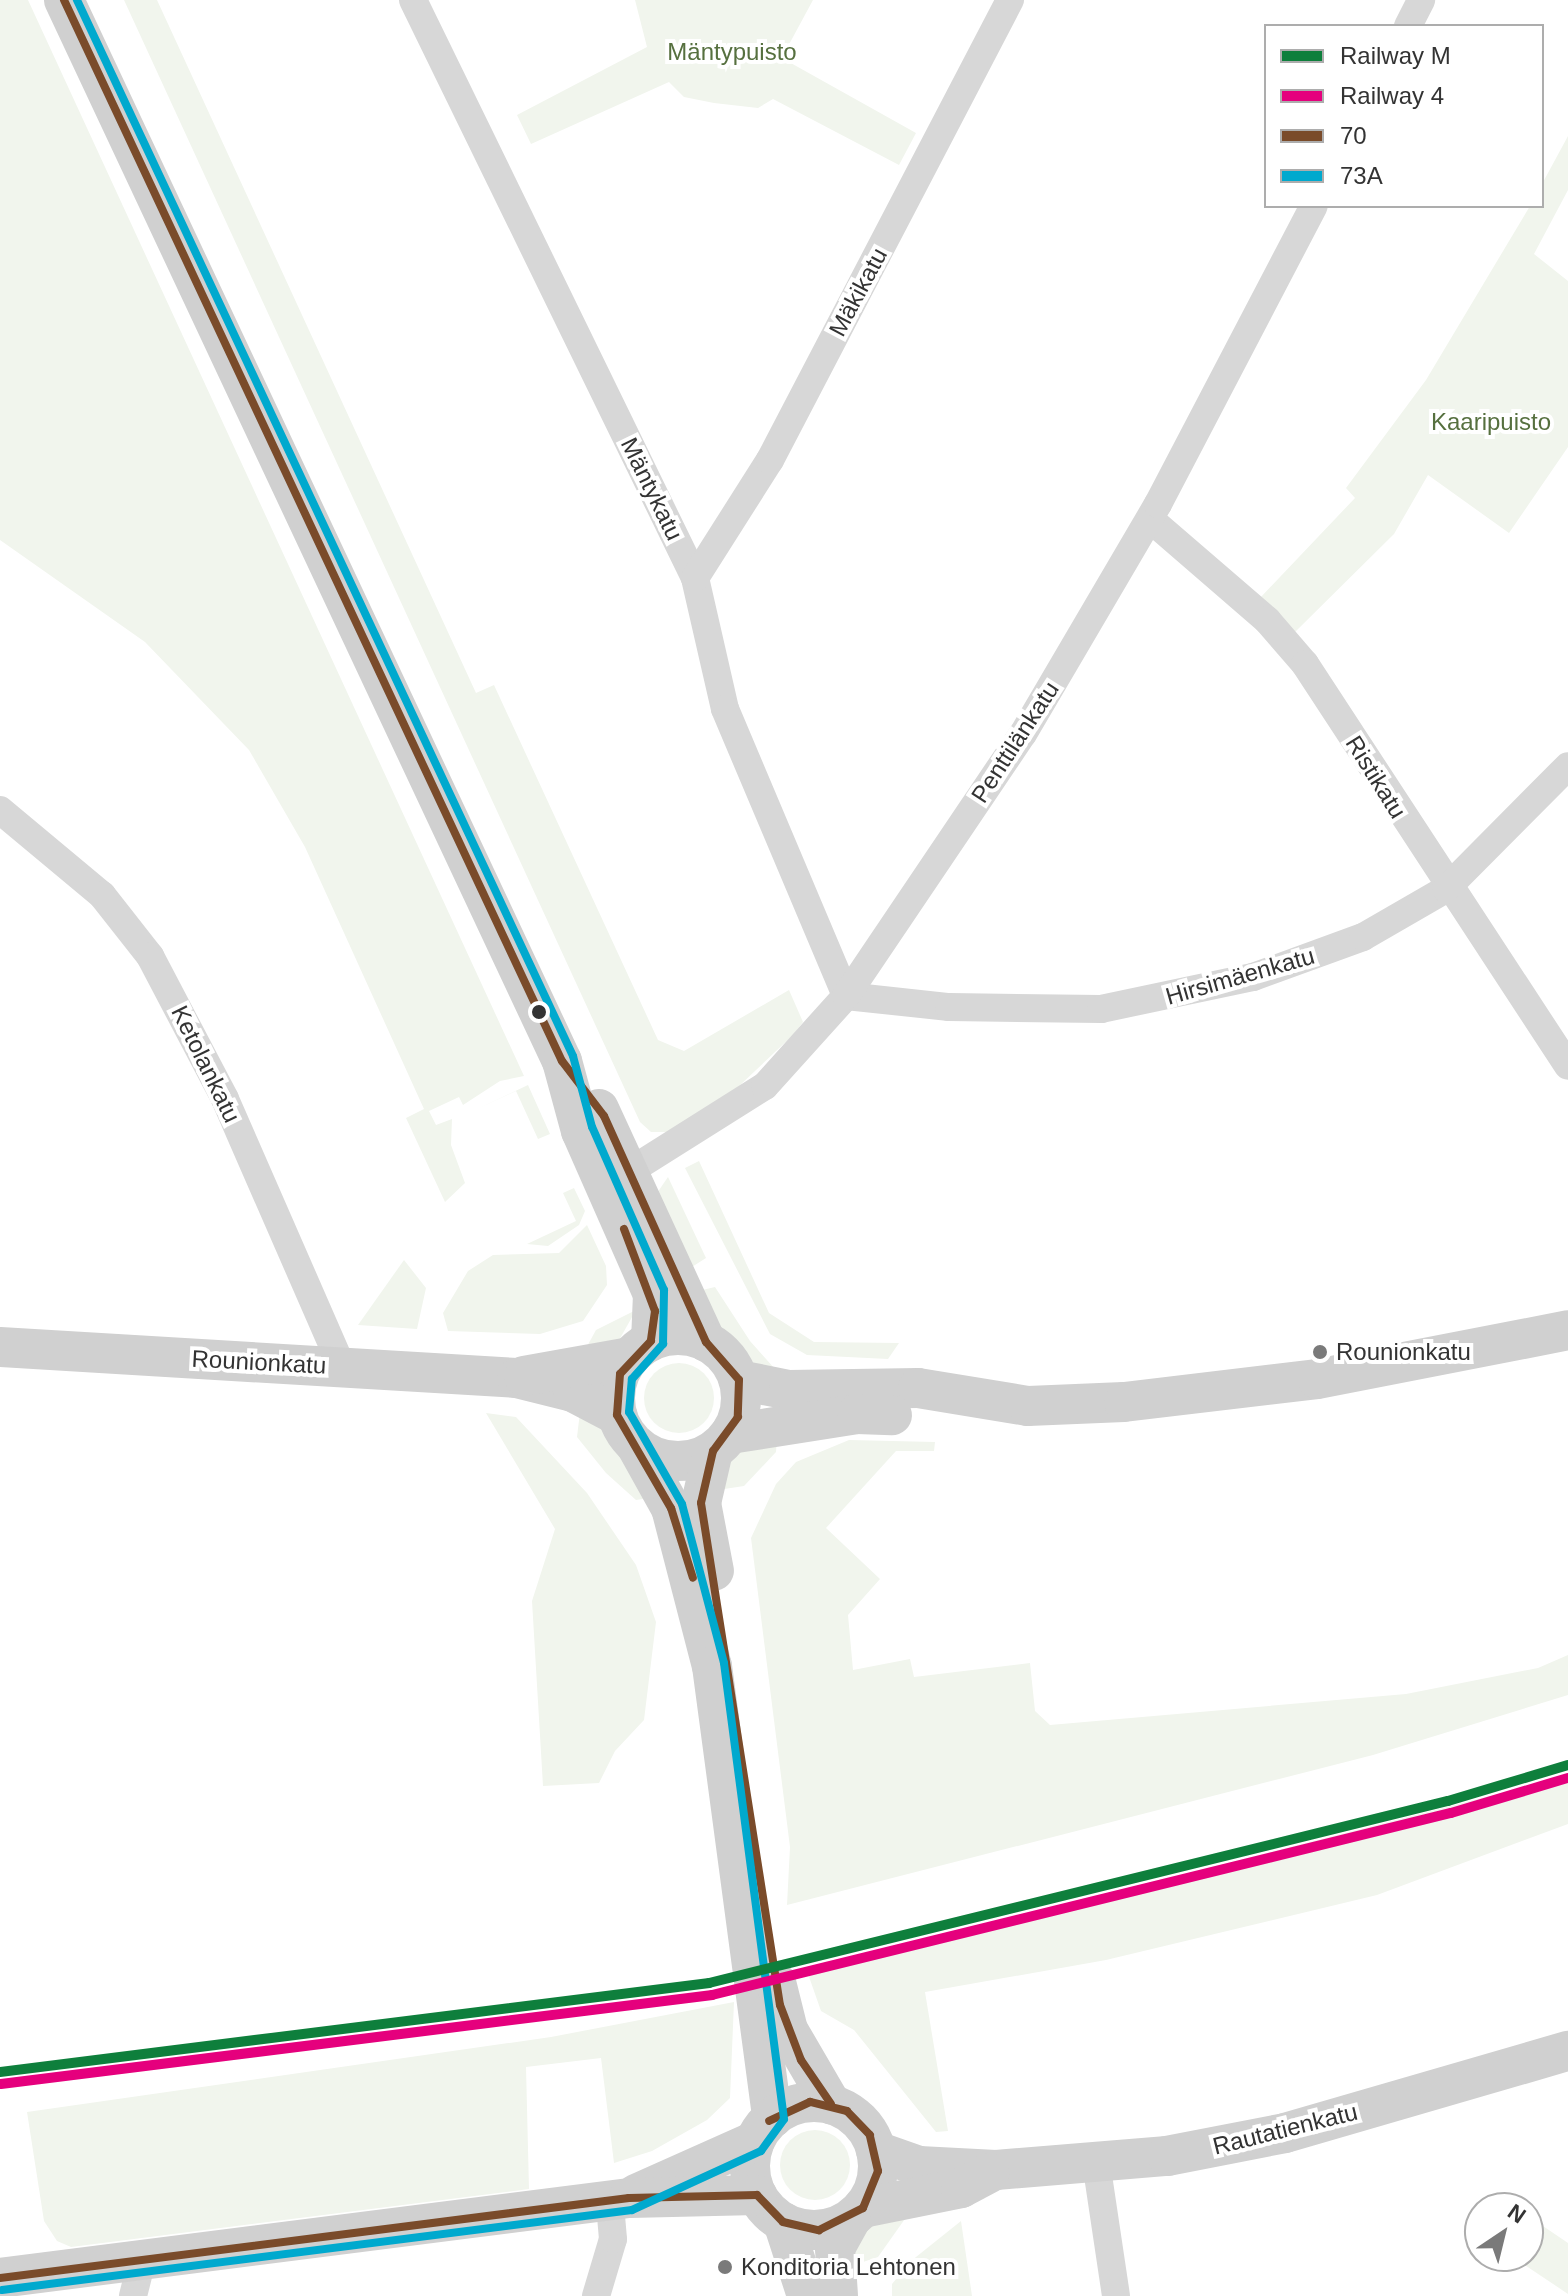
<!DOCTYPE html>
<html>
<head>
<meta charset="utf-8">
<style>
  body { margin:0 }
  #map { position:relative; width:1568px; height:2296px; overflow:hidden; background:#fff; font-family:Helvetica,sans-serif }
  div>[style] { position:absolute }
  .green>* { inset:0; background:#f1f5ed }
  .round { border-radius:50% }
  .street>* { height:28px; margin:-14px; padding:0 14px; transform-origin:14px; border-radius:14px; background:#d7d7d7 }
  .secondary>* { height:40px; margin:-20px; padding:0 20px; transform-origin:20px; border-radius:20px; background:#d0d0d0 }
  .secondary>.ring { margin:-20px; padding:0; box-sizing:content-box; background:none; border:40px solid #d0d0d0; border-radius:50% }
  .bus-1>* { height:8px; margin:-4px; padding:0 4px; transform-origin:4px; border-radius:4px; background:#7a4b2a }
  .bus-2>* { height:8px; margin:-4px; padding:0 4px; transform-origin:4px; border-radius:4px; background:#00a9ce }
  .rail-1>* { height:10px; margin:-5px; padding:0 5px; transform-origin:5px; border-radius:5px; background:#0e7f3c }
  .rail-2>* { height:10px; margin:-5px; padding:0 5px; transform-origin:5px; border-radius:5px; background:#e5007d }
  .dots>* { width:22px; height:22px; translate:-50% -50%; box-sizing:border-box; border:4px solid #fff; border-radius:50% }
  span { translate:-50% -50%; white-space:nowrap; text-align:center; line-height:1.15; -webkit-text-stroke:8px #fff; paint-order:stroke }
  .park-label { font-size:24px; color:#56703f }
  .street-label { font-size:24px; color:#333 }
  .poi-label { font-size:24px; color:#333 }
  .left { translate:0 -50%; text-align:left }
  .legend { position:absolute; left:1264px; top:24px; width:280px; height:184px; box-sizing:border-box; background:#fff; border:2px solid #adadad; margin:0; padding:10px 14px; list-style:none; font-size:24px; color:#333 }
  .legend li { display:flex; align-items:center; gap:16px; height:40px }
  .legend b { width:40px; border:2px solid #adadad }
  .north { position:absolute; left:1464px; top:2192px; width:80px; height:80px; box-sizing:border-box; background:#fff; border:2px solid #adadad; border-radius:50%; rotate:35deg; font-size:22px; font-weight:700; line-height:32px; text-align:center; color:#333 }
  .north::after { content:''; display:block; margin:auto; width:28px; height:36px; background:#7a7a7a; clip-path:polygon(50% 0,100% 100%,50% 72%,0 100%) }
</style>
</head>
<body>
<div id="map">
  <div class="green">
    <div style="clip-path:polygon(0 0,28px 0,524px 1076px,500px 1081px,463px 1105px,459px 1097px,429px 1111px,436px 1125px,452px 1119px,451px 1145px,465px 1183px,445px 1202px,406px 1118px,424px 1109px,305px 847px,249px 750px,145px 642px,0 540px)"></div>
    <div style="clip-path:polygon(124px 0,157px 0,476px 693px,494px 685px,658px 1040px,684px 1051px,789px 990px,803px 1022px,793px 1035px,737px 1088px,667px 1132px,651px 1132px,640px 1122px)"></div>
    <div style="clip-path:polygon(635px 0,813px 0,786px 50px,789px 62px,916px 133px,899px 165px,773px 99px,758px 108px,714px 103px,684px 97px,669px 82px,531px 144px,517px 115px,647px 47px)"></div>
    <div style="clip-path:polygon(1568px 136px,1568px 190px,1534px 254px,1568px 281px,1568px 447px,1509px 533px,1428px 475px,1394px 534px,1292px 635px,1260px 598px,1355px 498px,1346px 488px,1426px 380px,1530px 206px,1542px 206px,1542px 184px)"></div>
    <div style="clip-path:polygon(528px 1085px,550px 1134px,538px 1139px,516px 1091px,473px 1111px)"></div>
    <div style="clip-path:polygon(699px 1161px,769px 1313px,814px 1342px,899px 1343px,888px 1359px,807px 1355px,770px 1334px,685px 1168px)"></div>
    <div style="clip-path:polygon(668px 1177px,706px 1258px,684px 1272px,655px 1196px)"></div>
    <div style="clip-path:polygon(574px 1188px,585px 1211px,579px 1225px,548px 1246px,527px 1244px,576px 1221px,563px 1193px)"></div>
    <div style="clip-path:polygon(587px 1225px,606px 1266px,607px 1285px,583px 1321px,540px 1334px,448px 1331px,443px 1313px,468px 1271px,493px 1255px,559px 1253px)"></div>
    <div style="clip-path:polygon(404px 1260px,426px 1288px,417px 1329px,358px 1325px)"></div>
    <div style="clip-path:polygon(715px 1287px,750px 1341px,775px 1369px,755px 1367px,719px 1331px,694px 1292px)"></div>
    <div style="clip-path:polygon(636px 1310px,618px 1342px,585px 1350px,596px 1330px)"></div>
    <div class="round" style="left:644px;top:1363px;width:70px;height:70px"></div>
    <div style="clip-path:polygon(580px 1412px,607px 1433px,649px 1498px,636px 1500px,606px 1473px,577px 1437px)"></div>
    <div style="clip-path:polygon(486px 1413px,516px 1417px,587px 1493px,636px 1565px,656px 1622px,644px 1720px,615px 1751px,599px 1783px,543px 1786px,532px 1601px,555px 1529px)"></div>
    <div style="clip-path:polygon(777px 1438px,776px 1452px,744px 1486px,711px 1491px,732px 1455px)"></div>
    <div style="clip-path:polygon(849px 1440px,935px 1442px,934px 1451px,896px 1451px,826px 1528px,880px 1579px,848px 1615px,853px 1670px,910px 1659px,914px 1677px,1030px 1663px,1035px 1711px,1050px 1725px,1406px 1694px,1538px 1668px,1568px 1655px,1568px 1695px,1373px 1755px,787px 1905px,790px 1847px,751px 1538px,776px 1484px,796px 1462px)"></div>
    <div style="clip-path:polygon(1568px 1776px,1568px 1824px,1377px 1895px,1106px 1960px,925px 1992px,948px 2131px,936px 2132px,854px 2030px,821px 2011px,807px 1971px)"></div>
    <div style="clip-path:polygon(734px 2002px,730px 2098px,707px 2120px,652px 2151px,614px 2163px,601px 2058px,526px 2067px,529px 2189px,71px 2247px,57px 2241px,44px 2221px,27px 2112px,551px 2037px)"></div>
    <div class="round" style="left:780px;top:2130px;width:70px;height:70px"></div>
    <div style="clip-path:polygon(907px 2216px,878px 2257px,848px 2267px,865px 2231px,878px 2221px)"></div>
    <div style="clip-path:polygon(961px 2221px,972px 2296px,892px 2296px,892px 2284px,911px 2261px)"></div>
    <div style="clip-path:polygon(1537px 2222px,1568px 2243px,1568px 2294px,1513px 2257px,1528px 2256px,1528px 2235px)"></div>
  </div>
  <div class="street">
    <div style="left:413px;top:0;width:643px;rotate:63.99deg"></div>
    <div style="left:695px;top:578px;width:134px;rotate:77.1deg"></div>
    <div style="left:725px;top:709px;width:311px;rotate:67.1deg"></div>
    <div style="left:1408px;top:26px;width:29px;rotate:-63deg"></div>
    <div style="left:1150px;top:519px;width:155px;rotate:40.8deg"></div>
    <div style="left:1267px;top:620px;width:58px;rotate:49.2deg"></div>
    <div style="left:1305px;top:664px;width:480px;rotate:56.8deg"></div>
    <div style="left:695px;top:578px;width:140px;rotate:-57.6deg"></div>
    <div style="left:770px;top:460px;width:519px;rotate:-62.45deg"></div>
    <div style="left:0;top:810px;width:133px;rotate:39.8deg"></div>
    <div style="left:102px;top:895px;width:78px;rotate:51.8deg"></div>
    <div style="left:150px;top:956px;width:161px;rotate:62.3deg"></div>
    <div style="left:225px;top:1099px;width:292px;rotate:66.4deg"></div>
    <div style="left:846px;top:996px;width:104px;rotate:6.1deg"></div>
    <div style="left:949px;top:1007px;width:152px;rotate:0.8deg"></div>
    <div style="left:1101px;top:1009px;width:155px;rotate:-11.9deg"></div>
    <div style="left:1253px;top:977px;width:117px;rotate:-20deg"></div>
    <div style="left:1363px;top:937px;width:96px;rotate:-30deg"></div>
    <div style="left:1446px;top:889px;width:173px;rotate:-45.2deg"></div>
    <div style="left:614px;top:1181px;width:178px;rotate:-32.2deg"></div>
    <div style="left:765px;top:1086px;width:121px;rotate:-48deg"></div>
    <div style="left:846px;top:996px;width:316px;rotate:-56deg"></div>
    <div style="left:1023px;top:734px;width:267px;rotate:-59.6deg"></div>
    <div style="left:1158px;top:504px;width:336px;rotate:-62.4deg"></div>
    <div style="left:1096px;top:2162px;width:135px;rotate:81.5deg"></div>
    <div style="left:133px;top:2296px;width:36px;rotate:-76deg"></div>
    <div style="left:596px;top:2296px;width:59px;rotate:-73.4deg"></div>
    <div style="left:613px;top:2239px;width:38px;rotate:-95deg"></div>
  </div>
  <div class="secondary">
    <div style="left:64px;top:0;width:1172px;rotate:64.86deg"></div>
    <div style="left:562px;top:1061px;width:73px;rotate:74.8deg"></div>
    <div style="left:581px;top:1131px;width:178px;rotate:66.2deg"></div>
    <div style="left:653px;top:1294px;width:47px;rotate:92.4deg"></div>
    <div style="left:599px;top:1109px;width:256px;rotate:65.3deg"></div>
    <div class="ring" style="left:615px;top:1335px;width:86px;height:86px"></div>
    <div style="left:0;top:1347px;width:518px;rotate:3.43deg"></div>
    <div style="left:517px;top:1378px;width:58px;rotate:14deg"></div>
    <div style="left:573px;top:1392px;width:50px;rotate:27.6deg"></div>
    <div style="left:524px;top:1376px;width:108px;rotate:-10.2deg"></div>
    <div style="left:739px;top:1380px;width:51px;rotate:11.3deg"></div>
    <div style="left:789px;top:1390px;width:129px;rotate:-0.9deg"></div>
    <div style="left:918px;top:1388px;width:111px;rotate:9.3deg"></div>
    <div style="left:1028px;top:1406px;width:96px;rotate:-2.4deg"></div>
    <div style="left:1124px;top:1402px;width:194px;rotate:-6.8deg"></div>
    <div style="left:1317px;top:1379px;width:256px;rotate:-11deg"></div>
    <div style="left:730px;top:1434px;width:129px;rotate:-8.9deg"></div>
    <div style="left:857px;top:1414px;width:35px;rotate:2deg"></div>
    <div style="left:637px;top:1447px;width:70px;rotate:60.9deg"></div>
    <div style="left:671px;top:1508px;width:163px;rotate:75.5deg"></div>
    <div style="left:712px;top:1666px;width:456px;rotate:82.4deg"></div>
    <div style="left:713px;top:1451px;width:53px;rotate:103deg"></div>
    <div style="left:701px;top:1503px;width:69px;rotate:79.2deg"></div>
    <div style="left:776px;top:1982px;width:49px;rotate:76deg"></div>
    <div style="left:788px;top:2030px;width:86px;rotate:59.8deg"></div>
    <div class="ring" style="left:750px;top:2102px;width:88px;height:88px"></div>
    <div style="left:876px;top:2151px;width:46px;rotate:19.2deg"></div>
    <div style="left:919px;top:2166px;width:77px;rotate:3deg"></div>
    <div style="left:996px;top:2170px;width:172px;rotate:-4.7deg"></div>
    <div style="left:1167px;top:2156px;width:120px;rotate:-11deg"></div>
    <div style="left:1285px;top:2133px;width:295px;rotate:-16.2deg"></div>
    <div style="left:636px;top:2194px;width:130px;rotate:-24deg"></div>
    <div style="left:863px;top:2208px;width:100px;rotate:-11.5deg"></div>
    <div style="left:961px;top:2188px;width:32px;rotate:-28deg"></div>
    <div style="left:783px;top:2222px;width:78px;rotate:72deg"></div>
    <div style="left:0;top:2278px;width:634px;rotate:-7.25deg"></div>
    <div style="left:629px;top:2198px;width:128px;rotate:-1.3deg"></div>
    <div style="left:838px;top:2296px;width:48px;rotate:-93.6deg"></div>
    <div style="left:835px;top:2248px;width:33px;rotate:-61deg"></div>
  </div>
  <div class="bus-1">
    <div style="left:64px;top:0;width:1172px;rotate:64.86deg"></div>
    <div style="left:562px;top:1061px;width:69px;rotate:52.6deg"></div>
    <div style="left:604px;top:1116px;width:248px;rotate:65.7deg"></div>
    <div style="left:706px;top:1342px;width:50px;rotate:49deg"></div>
    <div style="left:739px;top:1380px;width:37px;rotate:92deg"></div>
    <div style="left:738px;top:1417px;width:42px;rotate:126.3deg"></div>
    <div style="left:713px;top:1451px;width:53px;rotate:103deg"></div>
    <div style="left:701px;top:1503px;width:508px;rotate:81.06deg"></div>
    <div style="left:780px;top:2005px;width:59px;rotate:69.1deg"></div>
    <div style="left:801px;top:2060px;width:53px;rotate:55.7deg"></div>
    <div style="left:624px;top:1229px;width:88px;rotate:69.3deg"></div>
    <div style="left:655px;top:1311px;width:30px;rotate:98deg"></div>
    <div style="left:651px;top:1341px;width:45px;rotate:133.2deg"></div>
    <div style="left:620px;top:1374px;width:41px;rotate:94.2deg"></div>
    <div style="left:617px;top:1415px;width:108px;rotate:59.9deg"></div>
    <div style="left:671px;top:1508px;width:73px;rotate:72.6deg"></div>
    <div style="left:757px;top:2195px;width:37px;rotate:46deg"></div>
    <div style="left:783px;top:2222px;width:37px;rotate:13deg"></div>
    <div style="left:819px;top:2230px;width:49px;rotate:-26.6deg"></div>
    <div style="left:863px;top:2208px;width:40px;rotate:-68deg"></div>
    <div style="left:878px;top:2171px;width:37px;rotate:-103deg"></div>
    <div style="left:870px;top:2135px;width:33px;rotate:-134deg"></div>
    <div style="left:847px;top:2111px;width:38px;rotate:-166deg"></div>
    <div style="left:810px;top:2102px;width:45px;rotate:155.1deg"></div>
    <div style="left:0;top:2278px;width:634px;rotate:-7.25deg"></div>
    <div style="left:629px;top:2198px;width:128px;rotate:-1.3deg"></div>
  </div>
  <div class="bus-2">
    <div style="left:2px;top:2290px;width:635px;rotate:-7.24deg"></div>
    <div style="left:632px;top:2210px;width:142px;rotate:-24.6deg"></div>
    <div style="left:761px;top:2151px;width:39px;rotate:-54deg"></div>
    <div style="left:784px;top:2119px;width:460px;rotate:-97.5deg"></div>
    <div style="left:724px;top:1663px;width:164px;rotate:-104.8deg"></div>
    <div style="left:682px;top:1504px;width:106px;rotate:-119.9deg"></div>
    <div style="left:629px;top:1412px;width:33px;rotate:-85deg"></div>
    <div style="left:632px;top:1379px;width:47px;rotate:-48.5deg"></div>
    <div style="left:663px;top:1344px;width:54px;rotate:-88.9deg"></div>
    <div style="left:664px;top:1290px;width:178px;rotate:-113.8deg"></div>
    <div style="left:592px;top:1127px;width:73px;rotate:-105deg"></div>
    <div style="left:573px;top:1056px;width:1167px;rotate:-115.16deg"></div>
  </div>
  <div class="rail-1">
    <div style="left:0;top:2072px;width:715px;rotate:-7.15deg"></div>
    <div style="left:709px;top:1983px;width:761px;rotate:-13.84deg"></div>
    <div style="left:1448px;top:1801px;width:125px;rotate:-16.7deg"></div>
  </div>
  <div class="rail-2">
    <div style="left:1px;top:2084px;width:717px;rotate:-7.13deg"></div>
    <div style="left:712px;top:1995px;width:761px;rotate:-13.84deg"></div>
    <div style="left:1451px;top:1813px;width:122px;rotate:-16.7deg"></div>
  </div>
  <div class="dots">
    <div style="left:539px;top:1012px;background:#333"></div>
    <div style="left:1320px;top:1352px;background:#7a7a7a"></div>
    <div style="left:725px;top:2267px;background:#7a7a7a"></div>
  </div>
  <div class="park-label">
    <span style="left:732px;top:52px">Mäntypuisto</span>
    <span style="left:1491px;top:422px">Kaaripuisto</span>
  </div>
  <div class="street-label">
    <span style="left:858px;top:292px;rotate:-62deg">Mäkikatu</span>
    <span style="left:652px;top:489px;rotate:64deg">Mäntykatu</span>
    <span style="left:1015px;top:742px;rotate:-57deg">Penttilänkatu</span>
    <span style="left:1376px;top:777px;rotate:58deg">Ristikatu</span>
    <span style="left:1240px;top:976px;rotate:-16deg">Hirsimäenkatu</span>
    <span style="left:206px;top:1064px;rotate:64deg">Ketolankatu</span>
    <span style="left:259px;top:1362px;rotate:3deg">Rounionkatu</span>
    <span style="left:1285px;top:2129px;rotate:-14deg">Rautatienkatu</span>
  </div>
  <div class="poi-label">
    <span class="left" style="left:1336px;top:1352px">Rounionkatu</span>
    <span class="left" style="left:741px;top:2267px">Konditoria Lehtonen</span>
  </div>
  <ul class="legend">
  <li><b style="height:10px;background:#0e7f3c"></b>Railway M</li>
  <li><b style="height:10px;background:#e5007d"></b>Railway 4</li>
  <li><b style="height:10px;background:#7a4b2a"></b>70</li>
  <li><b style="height:10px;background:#00a9ce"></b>73A</li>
  </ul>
  <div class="north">N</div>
</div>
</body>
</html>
